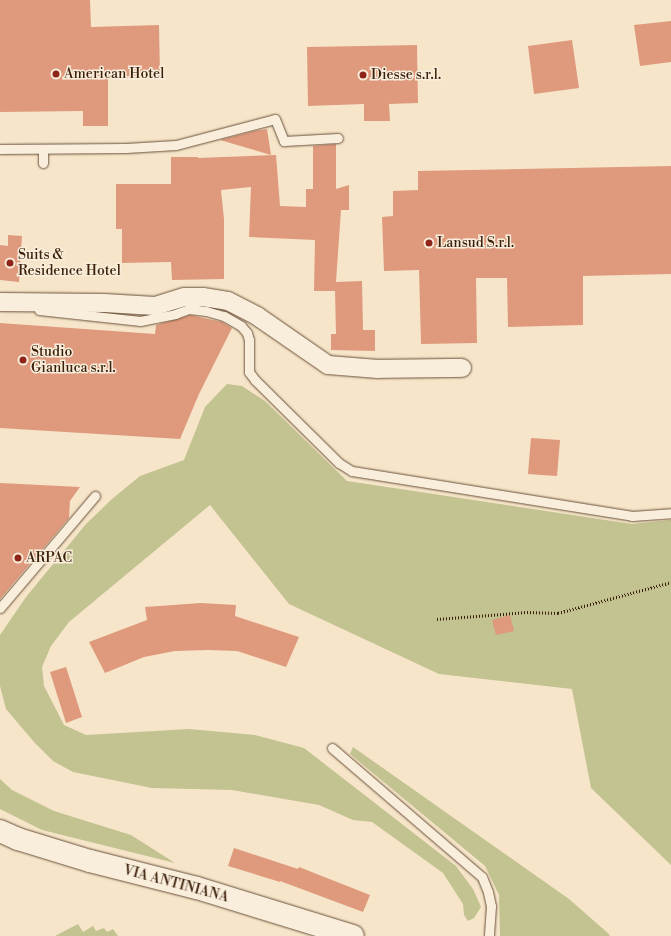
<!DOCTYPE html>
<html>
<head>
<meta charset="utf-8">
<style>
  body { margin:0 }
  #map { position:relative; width:671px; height:936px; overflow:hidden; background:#f6e5c9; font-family:"Libre Bodoni",serif }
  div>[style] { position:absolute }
  .green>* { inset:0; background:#c3c291 }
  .building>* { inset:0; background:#df9a7d }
  .path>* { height:2.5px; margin-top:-1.25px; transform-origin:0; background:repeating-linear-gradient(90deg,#3b1f09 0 1px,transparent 0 3px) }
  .roads { filter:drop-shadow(0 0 1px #6a5039) drop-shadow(0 0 1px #6a5039) }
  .service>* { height:9px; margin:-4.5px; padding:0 4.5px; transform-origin:4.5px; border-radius:4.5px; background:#f9eedc }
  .minor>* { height:18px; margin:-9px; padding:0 9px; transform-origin:9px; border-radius:9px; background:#f9eedc }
  .tertiary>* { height:22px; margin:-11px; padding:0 11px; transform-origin:11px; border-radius:11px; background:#f9eedc }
  .dots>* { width:11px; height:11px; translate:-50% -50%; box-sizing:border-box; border:2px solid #f9eedc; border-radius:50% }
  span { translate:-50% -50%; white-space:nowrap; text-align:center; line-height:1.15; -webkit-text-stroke:3px #f9eedc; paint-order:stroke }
  .poi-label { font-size:14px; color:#3b1f09 }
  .left { translate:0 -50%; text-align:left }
  .street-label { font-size:14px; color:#3b1f09 }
</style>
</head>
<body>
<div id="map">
  <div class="green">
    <div style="clip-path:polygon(227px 384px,242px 386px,265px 401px,347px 481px,632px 524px,671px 520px,671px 865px,591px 788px,572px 689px,439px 674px,289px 604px,210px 505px,69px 622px,51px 646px,42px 667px,44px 686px,64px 725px,86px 735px,189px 729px,255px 735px,304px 748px,456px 866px,473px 889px,481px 907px,474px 918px,468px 921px,464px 915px,463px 904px,443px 873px,372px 822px,353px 820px,319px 805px,232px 790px,152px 788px,73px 772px,53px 761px,34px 742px,6px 709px,0 686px,0 635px,26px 597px,86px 524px,112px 499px,140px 476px,184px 460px,205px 407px)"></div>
    <div style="clip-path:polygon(353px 747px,569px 899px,610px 935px,609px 936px,500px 936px,499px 895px,485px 866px,350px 754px)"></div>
    <div style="clip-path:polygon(0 779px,12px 790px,54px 811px,131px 835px,175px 863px,42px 830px,0 809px)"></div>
    <div style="clip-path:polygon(78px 924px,83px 932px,93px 926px,96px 931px,104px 928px,107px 932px,113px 929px,118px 936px,55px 936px)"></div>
  </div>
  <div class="building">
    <div style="clip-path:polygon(0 0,90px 0,91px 27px,159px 25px,160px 78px,108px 79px,108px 126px,83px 126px,83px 111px,0 112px)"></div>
    <div style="clip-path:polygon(671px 21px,671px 62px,640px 66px,634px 25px)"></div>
    <div style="clip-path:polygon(572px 40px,579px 88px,534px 94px,528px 46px)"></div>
    <div style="clip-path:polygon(417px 45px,418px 103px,389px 104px,390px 121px,364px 121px,364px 104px,308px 106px,307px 47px)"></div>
    <div style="clip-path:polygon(267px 129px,271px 155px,220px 140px,254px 131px)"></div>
    <div style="clip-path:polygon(336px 144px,336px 189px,349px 185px,349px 210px,341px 210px,336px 282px,362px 281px,363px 330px,375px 330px,375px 351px,331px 350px,331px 334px,336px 334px,335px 291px,314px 291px,315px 240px,249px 237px,251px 187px,221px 190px,224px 219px,224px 279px,172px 280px,171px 262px,122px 263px,122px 229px,116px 229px,116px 184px,171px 184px,171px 157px,198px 157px,198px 158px,276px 155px,280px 206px,306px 207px,306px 189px,313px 189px,313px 146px)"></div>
    <div style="clip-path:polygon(671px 166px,671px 274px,583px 276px,583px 325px,508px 327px,507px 278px,476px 278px,477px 343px,421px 344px,419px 270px,384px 271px,382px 217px,393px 216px,393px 191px,418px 190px,418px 171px)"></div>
    <div style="clip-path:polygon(8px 235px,22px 236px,19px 282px,0 280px,0 245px,8px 246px)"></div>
    <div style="clip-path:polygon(190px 315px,222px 322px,232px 328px,199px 394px,180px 439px,0 428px,0 323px,155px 334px,156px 325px)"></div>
    <div style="clip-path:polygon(531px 438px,560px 440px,557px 476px,528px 474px)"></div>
    <div style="clip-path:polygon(0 483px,80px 487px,70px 501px,69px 518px,0 599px)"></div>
    <div style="clip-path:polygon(201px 603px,236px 605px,235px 616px,299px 637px,286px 667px,237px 651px,208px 650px,175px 651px,144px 657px,105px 673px,89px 642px,147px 620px,145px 607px)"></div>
    <div style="clip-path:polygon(510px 615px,514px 631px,496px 635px,492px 620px)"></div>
    <div style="clip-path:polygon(66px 667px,82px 717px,66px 723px,50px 672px)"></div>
    <div style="clip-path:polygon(234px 848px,298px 869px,299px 867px,370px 895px,363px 912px,280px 881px,280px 882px,228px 866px)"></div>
  </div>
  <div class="path">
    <div style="left:437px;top:619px;width:90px;rotate:-4.4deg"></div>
    <div style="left:527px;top:612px;width:31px;rotate:2deg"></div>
    <div style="left:558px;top:613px;width:117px;rotate:-15.3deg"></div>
  </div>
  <div class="roads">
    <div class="service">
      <div style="left:0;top:149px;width:126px;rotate:-0.5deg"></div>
      <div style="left:126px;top:148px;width:50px;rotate:-3.4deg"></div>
      <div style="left:176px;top:145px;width:102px;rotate:-14.7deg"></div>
      <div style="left:275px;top:119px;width:24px;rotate:68deg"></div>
      <div style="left:284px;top:141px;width:54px;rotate:-3.2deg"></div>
      <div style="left:43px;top:149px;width:14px;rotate:90deg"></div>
      <div style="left:39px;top:310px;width:102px;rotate:6.2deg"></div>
      <div style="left:140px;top:321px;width:36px;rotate:-11deg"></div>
      <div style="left:175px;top:314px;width:15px;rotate:-20deg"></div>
      <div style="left:189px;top:309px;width:17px;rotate:7deg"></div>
      <div style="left:206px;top:311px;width:19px;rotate:16deg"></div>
      <div style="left:224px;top:316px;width:20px;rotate:30deg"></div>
      <div style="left:241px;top:326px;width:9px;rotate:49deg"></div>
      <div style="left:247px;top:333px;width:7px;rotate:74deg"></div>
      <div style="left:249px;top:340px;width:32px;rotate:90deg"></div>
      <div style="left:249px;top:372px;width:10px;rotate:53deg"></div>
      <div style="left:255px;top:380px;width:118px;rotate:44.7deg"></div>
      <div style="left:339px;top:463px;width:15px;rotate:32deg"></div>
      <div style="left:352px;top:471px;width:284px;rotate:9.1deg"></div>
      <div style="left:632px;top:516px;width:39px;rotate:-4deg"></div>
      <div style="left:0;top:608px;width:147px;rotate:-49.7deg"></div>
      <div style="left:332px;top:748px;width:198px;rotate:40.7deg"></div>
      <div style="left:482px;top:877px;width:16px;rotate:68deg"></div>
      <div style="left:488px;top:892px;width:14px;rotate:78deg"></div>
      <div style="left:491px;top:906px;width:30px;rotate:94deg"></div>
    </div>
    <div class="minor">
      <div style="left:0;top:302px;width:104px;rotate:0.6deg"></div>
      <div style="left:104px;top:303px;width:51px;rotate:3.4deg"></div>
      <div style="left:155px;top:306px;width:30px;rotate:-17deg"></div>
      <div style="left:184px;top:297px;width:19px"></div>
      <div style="left:203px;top:297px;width:25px;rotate:9deg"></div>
      <div style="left:228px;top:301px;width:33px;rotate:27deg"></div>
      <div style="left:257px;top:316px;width:86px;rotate:34.6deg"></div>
      <div style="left:328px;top:365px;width:50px;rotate:4.6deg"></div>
      <div style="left:378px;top:369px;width:84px;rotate:-0.7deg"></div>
    </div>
    <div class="tertiary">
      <div style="left:0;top:831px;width:20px;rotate:24deg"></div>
      <div style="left:18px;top:839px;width:75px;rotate:17deg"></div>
      <div style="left:90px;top:861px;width:110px;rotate:14.2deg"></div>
      <div style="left:197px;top:888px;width:163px;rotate:17.1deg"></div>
    </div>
  </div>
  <div class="dots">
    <div style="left:56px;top:74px;background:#8f2418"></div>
    <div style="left:363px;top:75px;background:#8f2418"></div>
    <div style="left:429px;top:243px;background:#8f2418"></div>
    <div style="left:10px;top:263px;background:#8f2418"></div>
    <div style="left:23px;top:360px;background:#8f2418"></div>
    <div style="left:18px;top:558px;background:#8f2418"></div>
  </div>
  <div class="poi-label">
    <span class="left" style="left:64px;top:74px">American Hotel</span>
    <span class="left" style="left:371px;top:75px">Diesse s.r.l.</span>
    <span class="left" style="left:437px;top:243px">Lansud S.r.l.</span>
    <span class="left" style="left:18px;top:263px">Suits &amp;<br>Residence Hotel</span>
    <span class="left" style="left:31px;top:360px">Studio<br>Gianluca s.r.l.</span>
    <span class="left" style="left:26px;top:558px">ARPAC</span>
  </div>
  <div class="street-label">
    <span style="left:176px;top:884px;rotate:15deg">VIA ANTINIANA</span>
  </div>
</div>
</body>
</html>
